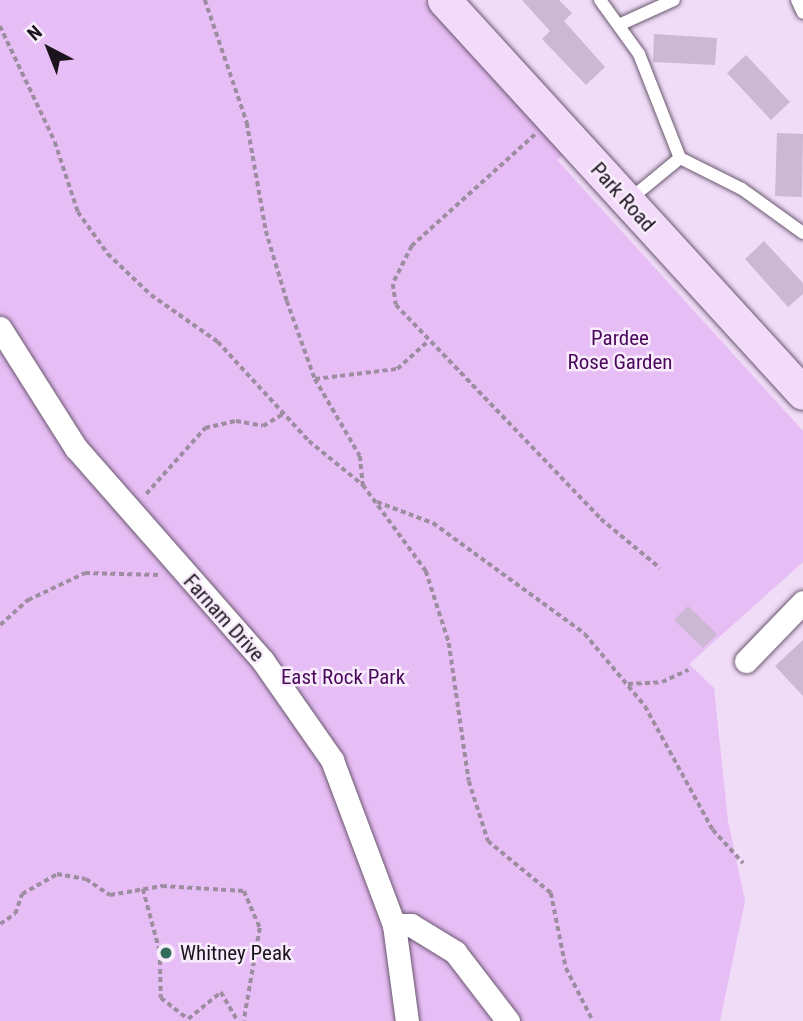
<!DOCTYPE html>
<html>
<head>
<meta charset="utf-8">
<style>
  body { margin:0 }
  #map { position:relative; width:803px; height:1021px; overflow:hidden; background:#f0dcf7; font-family:"Roboto Condensed",sans-serif }
  div>[style] { position:absolute }
  .green>* { inset:0; background:#e7bdf5 }
  .building>* { inset:0; background:#cbb8d2 }
  .path>* { height:3.5px; margin-top:-1.75px; transform-origin:0; background:repeating-linear-gradient(90deg,#9c8da1 0 5px,transparent 0 8.5px) }
  .roads { filter:drop-shadow(0 0 2px #6a586f) drop-shadow(0 0 2px #6a586f) }
  .lane>* { height:12px; margin:-6px; padding:0 6px; transform-origin:6px; border-radius:6px; background:#fff }
  .street>* { height:23px; margin:-11.5px; padding:0 11.5px; transform-origin:11.5px; border-radius:11.5px; background:#fff }
  .secondary>* { height:33px; margin:-16.5px; padding:0 16.5px; transform-origin:16.5px; border-radius:16.5px; background:#f3dafb }
  .dots>* { width:19px; height:19px; translate:-50% -50%; box-sizing:border-box; border:4px solid #f8ecfc; border-radius:50% }
  span { translate:-50% -50%; white-space:nowrap; text-align:center; line-height:1.15; -webkit-text-stroke:5px #f8ecfc; paint-order:stroke }
  .street-label { font-size:21px; color:#1b141d }
  .park-label { font-size:21px; color:#4a085c }
  .poi-label { font-size:21px; color:#1b141d }
  .left { translate:0 -50%; text-align:left }
  .north { position:absolute; left:14px; top:14px; width:70px; height:70px; -webkit-text-stroke:5px #f8ecfc; paint-order:stroke; rotate:318deg; font-size:19px; font-weight:700; line-height:28px; text-align:center; color:#1b141d }
  .north::after { content:''; display:block; margin:auto; width:24px; height:32px; background:#1b141d; clip-path:polygon(50% 0,100% 100%,50% 72%,0 100%) }
</style>
</head>
<body>
<div id="map">
  <div class="green">
    <div style="clip-path:polygon(0 0,424px 0,565px 153px,557px 160px,803px 431px,803px 562px,689px 664px,714px 688px,728px 821px,745px 901px,720px 1021px,0 1021px)"></div>
  </div>
  <div class="building">
    <div style="clip-path:polygon(522px 0,559px 0,572px 13px,564px 21px,605px 67px,586px 85px,542px 39px,550px 31px)"></div>
    <div style="clip-path:polygon(654px 34px,717px 38px,715px 65px,653px 62px)"></div>
    <div style="clip-path:polygon(746px 55px,790px 102px,771px 120px,727px 73px)"></div>
    <div style="clip-path:polygon(777px 133px,803px 134px,802px 197px,775px 196px)"></div>
    <div style="clip-path:polygon(764px 241px,803px 283px,803px 294px,788px 307px,745px 259px)"></div>
    <div style="clip-path:polygon(688px 606px,717px 634px,703px 648px,674px 620px)"></div>
    <div style="clip-path:polygon(803px 640px,803px 696px,775px 666px)"></div>
  </div>
  <div class="path">
    <div style="left:205px;top:0;width:130px;rotate:71.1deg"></div>
    <div style="left:247px;top:123px;width:110px;rotate:80deg"></div>
    <div style="left:266px;top:231px;width:73px;rotate:73.3deg"></div>
    <div style="left:287px;top:301px;width:83px;rotate:70.3deg"></div>
    <div style="left:315px;top:379px;width:89px;rotate:59.7deg"></div>
    <div style="left:360px;top:456px;width:29px;rotate:84deg"></div>
    <div style="left:0;top:26px;width:128px;rotate:64.6deg"></div>
    <div style="left:55px;top:142px;width:74px;rotate:71.8deg"></div>
    <div style="left:78px;top:212px;width:52px;rotate:54.5deg"></div>
    <div style="left:108px;top:254px;width:59px;rotate:43.6deg"></div>
    <div style="left:151px;top:295px;width:82px;rotate:35deg"></div>
    <div style="left:218px;top:342px;width:134px;rotate:47.4deg"></div>
    <div style="left:309px;top:441px;width:70px;rotate:39.2deg"></div>
    <div style="left:363px;top:485px;width:107px;rotate:53.8deg"></div>
    <div style="left:426px;top:571px;width:76px;rotate:72.3deg"></div>
    <div style="left:449px;top:643px;width:139px;rotate:81.8deg"></div>
    <div style="left:469px;top:781px;width:63px;rotate:72.4deg"></div>
    <div style="left:488px;top:841px;width:82px;rotate:39.5deg"></div>
    <div style="left:551px;top:893px;width:76px;rotate:78.7deg"></div>
    <div style="left:566px;top:968px;width:59px;rotate:63deg"></div>
    <div style="left:535px;top:135px;width:166px;rotate:137.9deg"></div>
    <div style="left:412px;top:246px;width:42px;rotate:116.6deg"></div>
    <div style="left:393px;top:284px;width:21px;rotate:82deg"></div>
    <div style="left:396px;top:305px;width:296px;rotate:46.2deg"></div>
    <div style="left:601px;top:519px;width:77px;rotate:39.7deg"></div>
    <div style="left:315px;top:379px;width:83px;rotate:-7deg"></div>
    <div style="left:397px;top:369px;width:40px;rotate:-42deg"></div>
    <div style="left:146px;top:494px;width:89px;rotate:-48.2deg"></div>
    <div style="left:205px;top:428px;width:32px;rotate:-13deg"></div>
    <div style="left:236px;top:421px;width:27px;rotate:10deg"></div>
    <div style="left:263px;top:426px;width:23px;rotate:-31deg"></div>
    <div style="left:377px;top:502px;width:60px;rotate:20.6deg"></div>
    <div style="left:433px;top:523px;width:188px;rotate:36.1deg"></div>
    <div style="left:585px;top:634px;width:94px;rotate:50.2deg"></div>
    <div style="left:645px;top:706px;width:141px;rotate:61.3deg"></div>
    <div style="left:713px;top:830px;width:45px;rotate:47.7deg"></div>
    <div style="left:0;top:625px;width:38px;rotate:-42deg"></div>
    <div style="left:28px;top:600px;width:63px;rotate:-25.3deg"></div>
    <div style="left:85px;top:573px;width:75px;rotate:1.5deg"></div>
    <div style="left:628px;top:684px;width:34px;rotate:-3deg"></div>
    <div style="left:662px;top:682px;width:29px;rotate:-25deg"></div>
    <div style="left:143px;top:889px;width:65px;rotate:74.9deg"></div>
    <div style="left:160px;top:952px;width:46px;rotate:88.8deg"></div>
    <div style="left:161px;top:998px;width:34px;rotate:38deg"></div>
    <div style="left:188px;top:1019px;width:43px;rotate:-39.3deg"></div>
    <div style="left:221px;top:992px;width:34px;rotate:60deg"></div>
    <div style="left:0;top:924px;width:18px;rotate:-34deg"></div>
    <div style="left:15px;top:914px;width:21px;rotate:-71deg"></div>
    <div style="left:22px;top:894px;width:40px;rotate:-29.7deg"></div>
    <div style="left:57px;top:874px;width:29px;rotate:10deg"></div>
    <div style="left:86px;top:879px;width:29px;rotate:34deg"></div>
    <div style="left:110px;top:895px;width:53px;rotate:-9.8deg"></div>
    <div style="left:162px;top:886px;width:82px;rotate:3.5deg"></div>
    <div style="left:244px;top:891px;width:40px;rotate:66.6deg"></div>
    <div style="left:260px;top:928px;width:94px;rotate:99.8deg"></div>
  </div>
  <div class="roads">
    <div class="lane">
      <div style="left:600px;top:0;width:67px;rotate:54.2deg"></div>
      <div style="left:639px;top:54px;width:112px;rotate:68.5deg"></div>
      <div style="left:680px;top:158px;width:66px;rotate:140.5deg"></div>
      <div style="left:797px;top:0;width:14px;rotate:65deg"></div>
      <div style="left:621px;top:24px;width:58px;rotate:-24.4deg"></div>
      <div style="left:680px;top:158px;width:69px;rotate:26.6deg"></div>
      <div style="left:742px;top:189px;width:75px;rotate:35.8deg"></div>
    </div>
    <div class="street">
      <div style="left:0;top:328px;width:142px;rotate:57.7deg"></div>
      <div style="left:76px;top:448px;width:283px;rotate:48.7deg"></div>
      <div style="left:263px;top:661px;width:121px;rotate:55.1deg"></div>
      <div style="left:332px;top:760px;width:176px;rotate:69.4deg"></div>
      <div style="left:394px;top:925px;width:97px;rotate:82.3deg"></div>
      <div style="left:746px;top:661px;width:82px;rotate:-46deg"></div>
      <div style="left:394px;top:925px;width:17px"></div>
      <div style="left:411px;top:925px;width:52px;rotate:31.5deg"></div>
      <div style="left:455px;top:952px;width:87px;rotate:52.5deg"></div>
    </div>
    <div class="secondary">
      <div style="left:444px;top:0;width:532px;rotate:47.59deg"></div>
    </div>
  </div>
  <div class="dots">
    <div style="left:166px;top:953px;background:#316d59"></div>
  </div>
  <div class="street-label">
    <span style="left:623px;top:197px;rotate:48deg">Park Road</span>
    <span style="left:224px;top:618px;rotate:48deg">Farnam Drive</span>
  </div>
  <div class="park-label">
    <span style="left:620px;top:350px">Pardee<br>Rose Garden</span>
    <span style="left:343px;top:677px">East Rock Park</span>
  </div>
  <div class="poi-label">
    <span class="left" style="left:180px;top:953px">Whitney Peak</span>
  </div>
  <div class="north">N</div>
</div>
</body>
</html>
